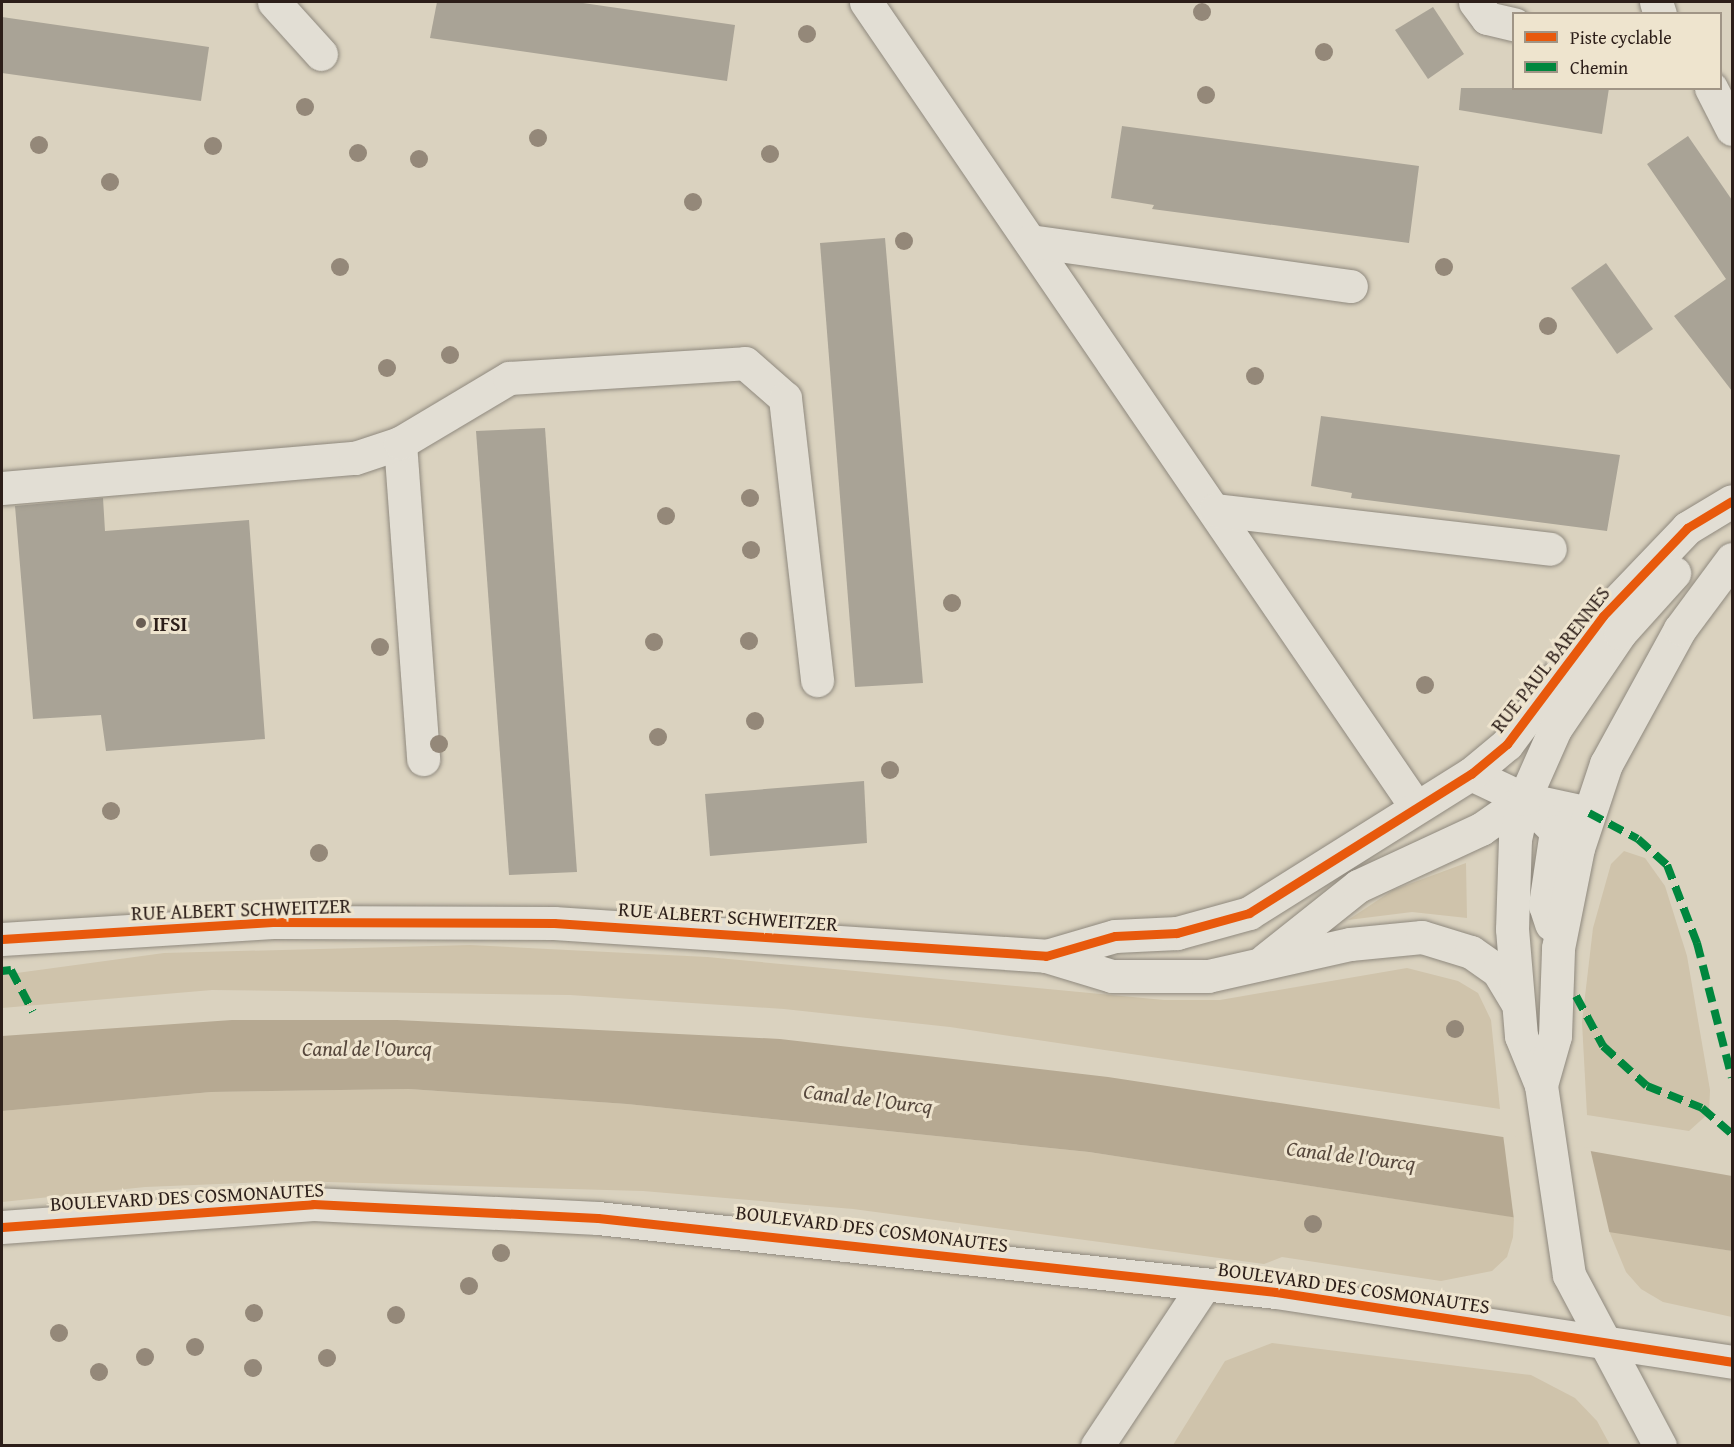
<!DOCTYPE html>
<html>
<head>
<meta charset="utf-8">
<style>
  body { margin:0 }
  #map { position:relative; width:1734px; height:1447px; overflow:hidden; background:#dad2bf; font-family:"Gentium Book Plus",serif }
  div>[style] { position:absolute }
  .green>* { inset:0; background:#cfc3ab }
  .water>* { inset:0; background:#b6a992 }
  .pier>* { inset:0; background:#dad2bf }
  .building>* { inset:0; background:#a9a396 }
  .roads { filter:drop-shadow(0 0 2px #8f897e) drop-shadow(0 0 2px #8f897e) }
  .minor>* { height:33px; margin:-16.5px; padding:0 16.5px; transform-origin:16.5px; border-radius:16.5px; background:#e2ded4 }
  .quiet>* { height:8px; margin-top:-4px; transform-origin:0; background:repeating-linear-gradient(90deg,#00873e 0 15px,transparent 0 23px) }
  .cycleway>* { height:9px; margin:-4.5px; padding:0 4.5px; transform-origin:4.5px; border-radius:4.5px; background:#e8590c }
  .trees>* { width:18px; height:18px; margin:-9px; border-radius:50%; background:#948879 }
  .dots>* { width:16px; height:16px; translate:-50% -50%; box-sizing:border-box; border:3px solid #eee4ce; border-radius:50% }
  span { translate:-50% -50%; white-space:nowrap; text-align:center; line-height:1.15; -webkit-text-stroke:6px #eee4ce; paint-order:stroke }
  .poi-label { font-size:20px; color:#2c1e19; font-weight:700 }
  .left { translate:0 -50%; text-align:left }
  .street-label { font-size:20px; color:#2c1e19 }
  .water-label { font-size:21px; color:#57483d; font-style:italic }
  .frame { position:absolute; inset:0; border:3px solid #2c1e19; pointer-events:none }
  .legend { position:absolute; left:1512px; top:12px; width:210px; height:78px; box-sizing:border-box; background:#eee4ce; border:2px solid #a09586; margin:0; padding:8px 10px; list-style:none; font-size:18px; color:#2c1e19 }
  .legend li { display:flex; align-items:center; gap:12px; height:30px }
  .legend b { width:30px; border:2px solid #a09586 }
</style>
</head>
<body>
<div id="map">
  <div class="green">
    <div style="clip-path:polygon(1624px 851px,1645px 858px,1665px 886px,1687px 956px,1710px 1090px,1709px 1113px,1689px 1131px,1587px 1115px,1582px 1022px,1593px 928px,1611px 864px)"></div>
    <div style="clip-path:polygon(1466px 863px,1467px 918px,1412px 912px,1348px 920px,1393px 890px)"></div>
    <div style="clip-path:polygon(470px 945px,707px 957px,1164px 1000px,1220px 1000px,1407px 968px,1458px 981px,1478px 993px,1491px 1020px,1500px 1109px,950px 1027px,784px 1009px,570px 995px,212px 990px,2px 1008px,2px 975px,164px 953px)"></div>
    <div style="clip-path:polygon(409px 1089px,627px 1104px,1089px 1152px,1514px 1217px,1513px 1237px,1507px 1257px,1492px 1271px,1441px 1281px,1282px 1257px,1264px 1264px,853px 1209px,643px 1191px,294px 1181px,145px 1187px,2px 1202px,2px 1111px,211px 1092px)"></div>
    <div style="clip-path:polygon(1609px 1231px,1732px 1251px,1732px 1317px,1663px 1302px,1641px 1289px,1626px 1272px)"></div>
    <div style="clip-path:polygon(1272px 1343px,1531px 1375px,1575px 1398px,1597px 1421px,1610px 1445px,1173px 1445px,1225px 1361px)"></div>
  </div>
  <div class="water">
    <div style="clip-path:polygon(232px 1020px,397px 1020px,780px 1039px,1108px 1077px,1562px 1146px,1732px 1176px,1732px 1251px,1089px 1152px,627px 1104px,409px 1089px,211px 1092px,2px 1111px,2px 1036px)"></div>
  </div>
  <div class="pier">
    <div style="clip-path:polygon(1503px 1134px,1590px 1148px,1610px 1235px,1514px 1220px)"></div>
  </div>
  <div class="building">
    <div style="clip-path:polygon(437px 2px,576px 2px,735px 25px,727px 81px,430px 38px)"></div>
    <div style="clip-path:polygon(1433px 7px,1464px 54px,1428px 79px,1395px 30px)"></div>
    <div style="clip-path:polygon(2px 17px,209px 47px,201px 101px,2px 73px)"></div>
    <div style="clip-path:polygon(1461px 88px,1609px 88px,1602px 134px,1459px 110px)"></div>
    <div style="clip-path:polygon(1122px 126px,1419px 166px,1409px 243px,1152px 209px,1154px 205px,1111px 198px)"></div>
    <div style="clip-path:polygon(1688px 136px,1732px 200px,1732px 391px,1674px 316px,1726px 279px,1647px 164px)"></div>
    <div style="clip-path:polygon(885px 238px,923px 683px,855px 687px,820px 243px)"></div>
    <div style="clip-path:polygon(1606px 263px,1653px 329px,1617px 354px,1571px 288px)"></div>
    <div style="clip-path:polygon(1321px 416px,1620px 455px,1607px 531px,1351px 498px,1352px 493px,1311px 486px)"></div>
    <div style="clip-path:polygon(545px 428px,577px 872px,509px 875px,476px 431px)"></div>
    <div style="clip-path:polygon(103px 498px,105px 531px,249px 520px,265px 739px,106px 751px,101px 715px,33px 719px,15px 506px)"></div>
    <div style="clip-path:polygon(864px 781px,867px 843px,710px 856px,705px 794px)"></div>
  </div>
  <div class="roads">
    <div class="minor">
      <div style="left:274px;top:2px;width:70px;rotate:47.9deg"></div>
      <div style="left:866px;top:2px;width:975px;rotate:55.66deg"></div>
      <div style="left:1475px;top:2px;width:20px;rotate:53deg"></div>
      <div style="left:1487px;top:18px;width:28px;rotate:13deg"></div>
      <div style="left:1656px;top:2px;width:13px;rotate:72deg"></div>
      <div style="left:1711px;top:88px;width:46px;rotate:62.9deg"></div>
      <div style="left:1030px;top:241px;width:324px;rotate:8deg"></div>
      <div style="left:400px;top:443px;width:317px;rotate:85.8deg"></div>
      <div style="left:2px;top:488px;width:354px;rotate:-4.9deg"></div>
      <div style="left:355px;top:458px;width:47px;rotate:-18.4deg"></div>
      <div style="left:400px;top:443px;width:127px;rotate:-30.8deg"></div>
      <div style="left:509px;top:378px;width:236px;rotate:-3.6deg"></div>
      <div style="left:745px;top:363px;width:53px;rotate:41.2deg"></div>
      <div style="left:785px;top:398px;width:284px;rotate:83.5deg"></div>
      <div style="left:1215px;top:510px;width:337px;rotate:6.6deg"></div>
      <div style="left:1471px;top:774px;width:59px;rotate:25.3deg"></div>
      <div style="left:1524px;top:799px;width:66px;rotate:12.2deg"></div>
      <div style="left:1524px;top:799px;width:45px;rotate:45deg"></div>
      <div style="left:1556px;top:831px;width:75px;rotate:98.5deg"></div>
      <div style="left:1545px;top:905px;width:20px;rotate:72deg"></div>
      <div style="left:2px;top:939px;width:271px;rotate:-3.6deg"></div>
      <div style="left:272px;top:922px;width:282px;rotate:0.2deg"></div>
      <div style="left:554px;top:923px;width:493px;rotate:3.8deg"></div>
      <div style="left:1046px;top:956px;width:72px;rotate:-16.2deg"></div>
      <div style="left:1115px;top:936px;width:62px;rotate:-2.8deg"></div>
      <div style="left:1177px;top:933px;width:75px;rotate:-15.5deg"></div>
      <div style="left:1249px;top:913px;width:262px;rotate:-32.1deg"></div>
      <div style="left:1471px;top:774px;width:47px;rotate:-39.8deg"></div>
      <div style="left:1507px;top:744px;width:160px;rotate:-53.1deg"></div>
      <div style="left:1603px;top:616px;width:122px;rotate:-46.3deg"></div>
      <div style="left:1687px;top:528px;width:52px;rotate:-31deg"></div>
      <div style="left:1046px;top:956px;width:69px;rotate:16.9deg"></div>
      <div style="left:1112px;top:976px;width:96px"></div>
      <div style="left:1208px;top:976px;width:146px;rotate:-12.7deg"></div>
      <div style="left:1350px;top:944px;width:72px;rotate:-5.6deg"></div>
      <div style="left:1422px;top:937px;width:51px;rotate:17deg"></div>
      <div style="left:1471px;top:952px;width:33px;rotate:35deg"></div>
      <div style="left:1498px;top:971px;width:35px;rotate:59deg"></div>
      <div style="left:1265px;top:960px;width:119px;rotate:-38.5deg"></div>
      <div style="left:1358px;top:886px;width:136px;rotate:-24.9deg"></div>
      <div style="left:1481px;top:829px;width:52px;rotate:-34.9deg"></div>
      <div style="left:1541px;top:1085px;width:53px;rotate:-112.2deg"></div>
      <div style="left:1521px;top:1036px;width:107px;rotate:-94.8deg"></div>
      <div style="left:1512px;top:929px;width:90px;rotate:-88.1deg"></div>
      <div style="left:1515px;top:839px;width:41px;rotate:-77.3deg"></div>
      <div style="left:1524px;top:799px;width:77px;rotate:-66.1deg"></div>
      <div style="left:1555px;top:729px;width:116px;rotate:-55.9deg"></div>
      <div style="left:1620px;top:633px;width:81px;rotate:-48deg"></div>
      <div style="left:2px;top:1227px;width:312px;rotate:-4.2deg"></div>
      <div style="left:313px;top:1204px;width:285px;rotate:2.8deg"></div>
      <div style="left:598px;top:1218px;width:682px;rotate:6.23deg"></div>
      <div style="left:1276px;top:1292px;width:461px;rotate:8.7deg"></div>
      <div style="left:1097px;top:1446px;width:193px;rotate:-56.4deg"></div>
      <div style="left:1660px;top:1446px;width:194px;rotate:-118deg"></div>
      <div style="left:1569px;top:1275px;width:192px;rotate:-98.4deg"></div>
      <div style="left:1541px;top:1085px;width:51px;rotate:-74.1deg"></div>
      <div style="left:1555px;top:1036px;width:88px;rotate:-88deg"></div>
      <div style="left:1558px;top:948px;width:102px;rotate:-78.7deg"></div>
      <div style="left:1578px;top:848px;width:89px;rotate:-71.6deg"></div>
      <div style="left:1606px;top:764px;width:154px;rotate:-61.3deg"></div>
      <div style="left:1680px;top:629px;width:87px;rotate:-53.4deg"></div>
    </div>
  </div>
  <div class="quiet">
    <div style="left:1589px;top:813px;width:55px;rotate:28deg"></div>
    <div style="left:1638px;top:839px;width:39px;rotate:42deg"></div>
    <div style="left:1667px;top:865px;width:84px;rotate:69deg"></div>
    <div style="left:1697px;top:943px;width:139px;rotate:75.5deg"></div>
    <div style="left:2px;top:971px;width:9px;rotate:-6deg"></div>
    <div style="left:11px;top:970px;width:47px;rotate:62.4deg"></div>
    <div style="left:1576px;top:996px;width:57px;rotate:61.6deg"></div>
    <div style="left:1603px;top:1046px;width:59px;rotate:42.3deg"></div>
    <div style="left:1647px;top:1086px;width:59px;rotate:21.8deg"></div>
    <div style="left:1702px;top:1108px;width:40px;rotate:41deg"></div>
  </div>
  <div class="cycleway">
    <div style="left:2px;top:939px;width:271px;rotate:-3.6deg"></div>
    <div style="left:272px;top:922px;width:282px;rotate:0.2deg"></div>
    <div style="left:554px;top:923px;width:493px;rotate:3.8deg"></div>
    <div style="left:1046px;top:956px;width:72px;rotate:-16.2deg"></div>
    <div style="left:1115px;top:936px;width:62px;rotate:-2.8deg"></div>
    <div style="left:1177px;top:933px;width:75px;rotate:-15.5deg"></div>
    <div style="left:1249px;top:913px;width:262px;rotate:-32.1deg"></div>
    <div style="left:1471px;top:774px;width:47px;rotate:-39.8deg"></div>
    <div style="left:1507px;top:744px;width:160px;rotate:-53.1deg"></div>
    <div style="left:1603px;top:616px;width:122px;rotate:-46.3deg"></div>
    <div style="left:1687px;top:528px;width:52px;rotate:-31deg"></div>
    <div style="left:2px;top:1227px;width:312px;rotate:-4.2deg"></div>
    <div style="left:313px;top:1204px;width:285px;rotate:2.8deg"></div>
    <div style="left:598px;top:1218px;width:682px;rotate:6.23deg"></div>
    <div style="left:1276px;top:1292px;width:461px;rotate:8.7deg"></div>
  </div>
  <div class="trees">
    <div style="left:1202px;top:12px"></div>
    <div style="left:807px;top:34px"></div>
    <div style="left:1324px;top:52px"></div>
    <div style="left:1206px;top:95px"></div>
    <div style="left:305px;top:107px"></div>
    <div style="left:538px;top:138px"></div>
    <div style="left:39px;top:145px"></div>
    <div style="left:213px;top:146px"></div>
    <div style="left:358px;top:153px"></div>
    <div style="left:770px;top:154px"></div>
    <div style="left:419px;top:159px"></div>
    <div style="left:110px;top:182px"></div>
    <div style="left:693px;top:202px"></div>
    <div style="left:904px;top:241px"></div>
    <div style="left:340px;top:267px"></div>
    <div style="left:1444px;top:267px"></div>
    <div style="left:1548px;top:326px"></div>
    <div style="left:450px;top:355px"></div>
    <div style="left:387px;top:368px"></div>
    <div style="left:1255px;top:376px"></div>
    <div style="left:750px;top:498px"></div>
    <div style="left:666px;top:516px"></div>
    <div style="left:751px;top:550px"></div>
    <div style="left:952px;top:603px"></div>
    <div style="left:749px;top:641px"></div>
    <div style="left:654px;top:642px"></div>
    <div style="left:380px;top:647px"></div>
    <div style="left:1425px;top:685px"></div>
    <div style="left:755px;top:721px"></div>
    <div style="left:658px;top:737px"></div>
    <div style="left:439px;top:744px"></div>
    <div style="left:890px;top:770px"></div>
    <div style="left:111px;top:811px"></div>
    <div style="left:319px;top:853px"></div>
    <div style="left:1455px;top:1029px"></div>
    <div style="left:1313px;top:1224px"></div>
    <div style="left:501px;top:1253px"></div>
    <div style="left:469px;top:1286px"></div>
    <div style="left:254px;top:1313px"></div>
    <div style="left:396px;top:1315px"></div>
    <div style="left:59px;top:1333px"></div>
    <div style="left:195px;top:1347px"></div>
    <div style="left:145px;top:1357px"></div>
    <div style="left:327px;top:1358px"></div>
    <div style="left:253px;top:1368px"></div>
    <div style="left:99px;top:1372px"></div>
  </div>
  <div class="dots">
    <div style="left:141px;top:623px;background:#695d53"></div>
  </div>
  <div class="poi-label">
    <span class="left" style="left:153px;top:623px">IFSI</span>
  </div>
  <div class="street-label">
    <span style="left:1550px;top:659px;rotate:-52deg">RUE PAUL BARENNES</span>
    <span style="left:241px;top:909px;rotate:-2deg">RUE ALBERT SCHWEITZER</span>
    <span style="left:728px;top:916px;rotate:4deg">RUE ALBERT SCHWEITZER</span>
    <span style="left:187px;top:1196px;rotate:-3deg">BOULEVARD DES COSMONAUTES</span>
    <span style="left:872px;top:1228px;rotate:7deg">BOULEVARD DES COSMONAUTES</span>
    <span style="left:1354px;top:1287px;rotate:8deg">BOULEVARD DES COSMONAUTES</span>
  </div>
  <div class="water-label">
    <span style="left:367px;top:1049px">Canal de l'Ourcq</span>
    <span style="left:868px;top:1099px;rotate:7deg">Canal de l'Ourcq</span>
    <span style="left:1351px;top:1156px;rotate:7deg">Canal de l'Ourcq</span>
  </div>
  <div class="frame"></div>
  <ul class="legend">
  <li><b style="height:8px;background:#e8590c"></b>Piste cyclable</li>
  <li><b style="height:8px;background:#00873e"></b>Chemin</li>
  </ul>
</div>
</body>
</html>
